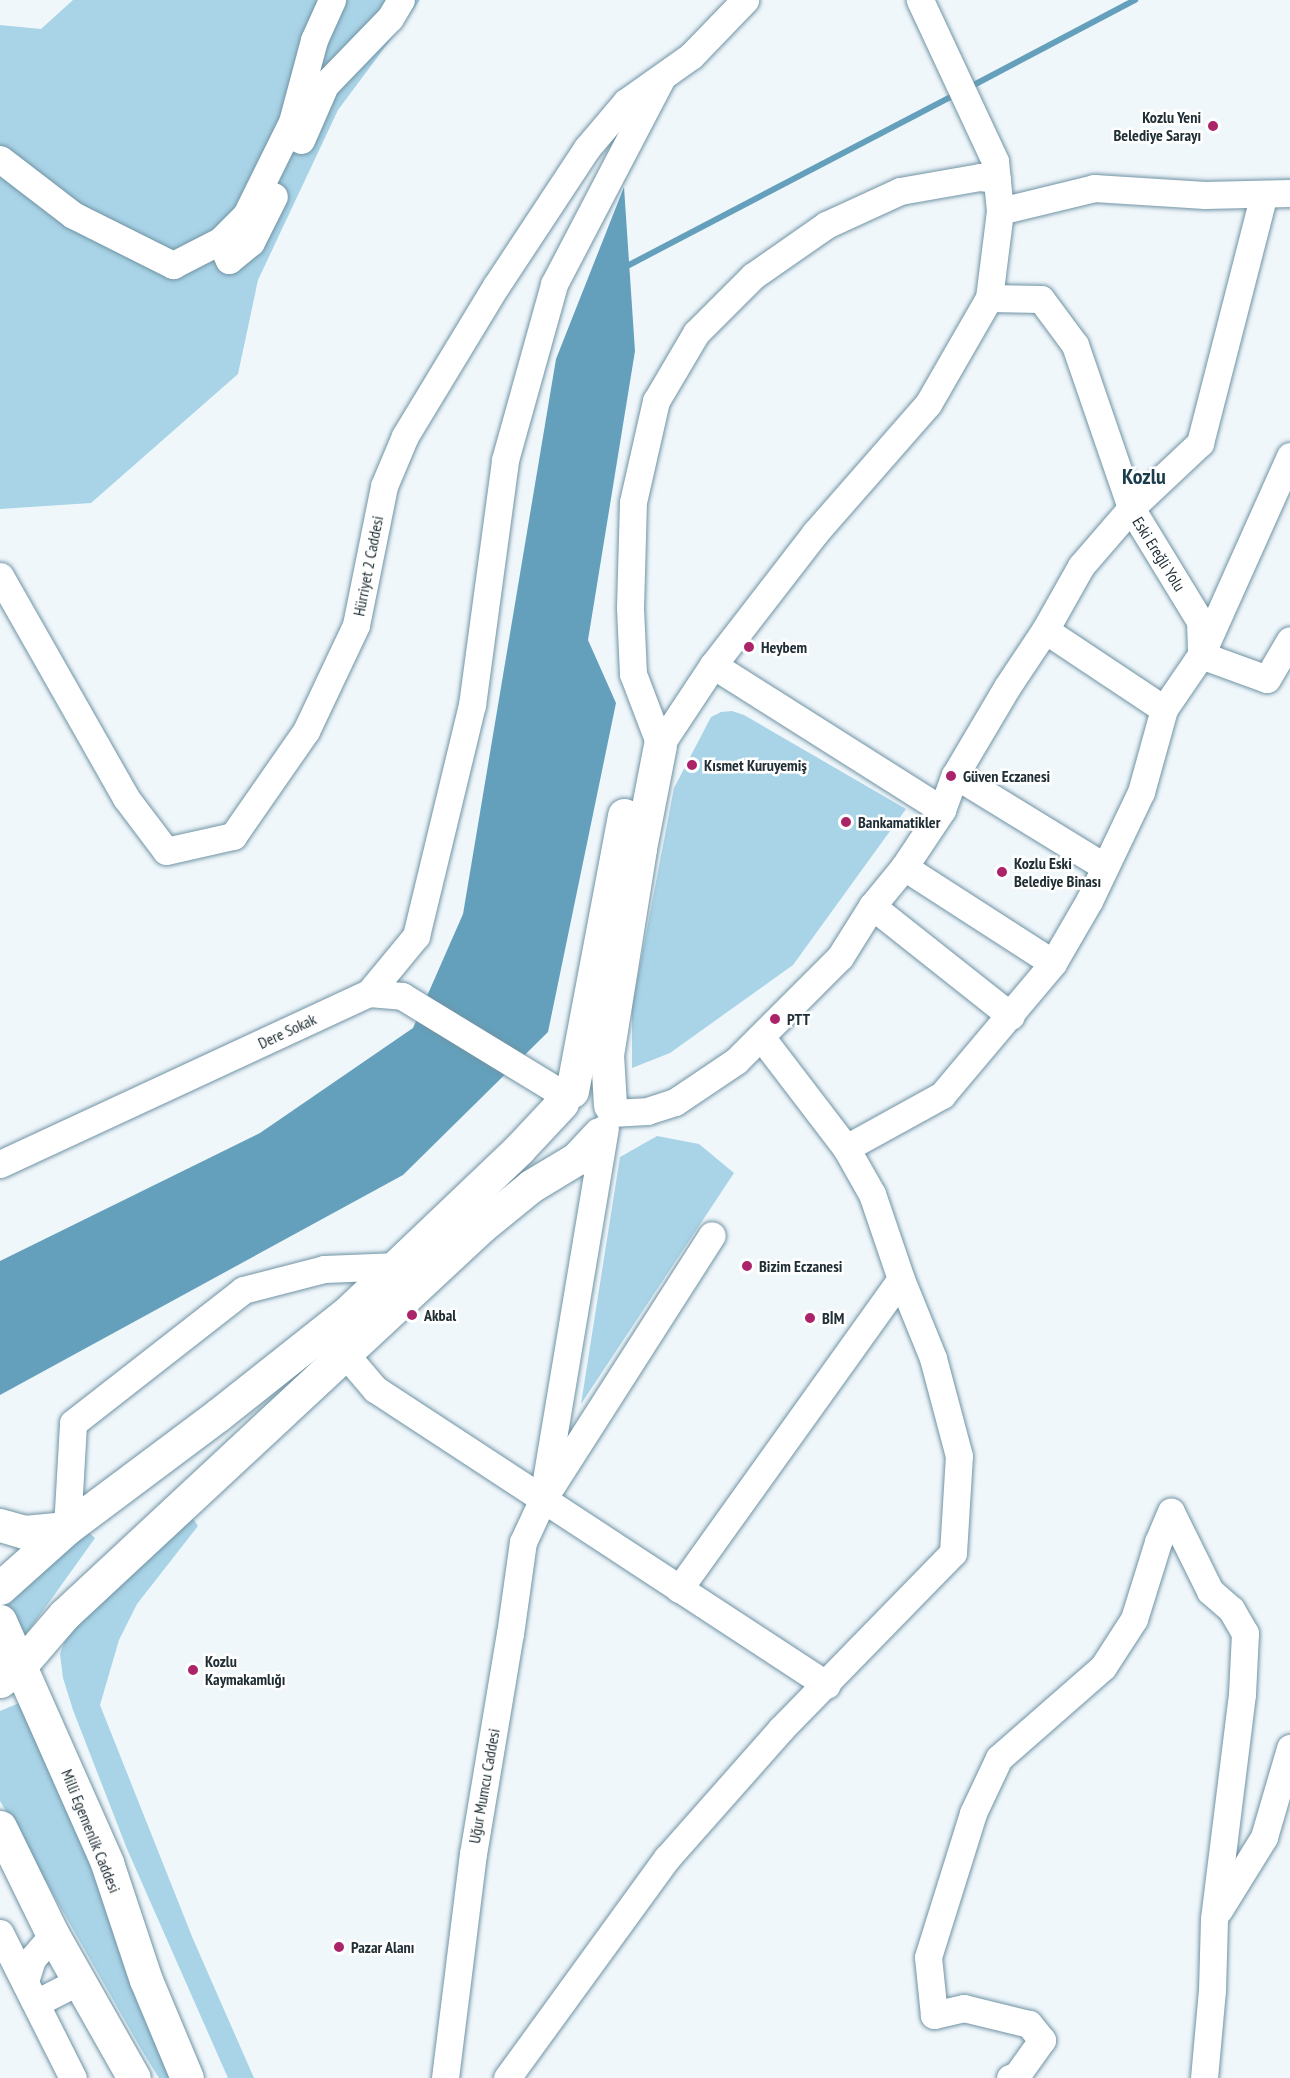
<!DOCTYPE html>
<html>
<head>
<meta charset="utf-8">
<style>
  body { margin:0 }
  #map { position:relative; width:1290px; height:2078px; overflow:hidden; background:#f0f7fb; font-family:"PT Sans Narrow",sans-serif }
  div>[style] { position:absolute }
  .green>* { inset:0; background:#a9d3e6 }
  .water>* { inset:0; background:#64a0bb }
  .stream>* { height:6px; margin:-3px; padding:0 3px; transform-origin:3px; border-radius:3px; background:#64a0bb }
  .roads { filter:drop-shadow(0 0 2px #7093a4) drop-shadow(0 0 2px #7093a4) }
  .minor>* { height:27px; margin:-13.5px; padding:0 13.5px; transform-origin:13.5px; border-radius:13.5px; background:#fff }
  .highway>* { height:33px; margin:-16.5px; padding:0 16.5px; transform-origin:16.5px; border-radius:16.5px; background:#fff }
  .dots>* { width:16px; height:16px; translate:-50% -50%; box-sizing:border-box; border:3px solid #fff; border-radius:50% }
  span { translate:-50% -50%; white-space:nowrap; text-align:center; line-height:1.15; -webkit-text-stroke:5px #fff; paint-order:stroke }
  .poi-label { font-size:16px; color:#202e35; font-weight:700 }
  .right { translate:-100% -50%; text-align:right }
  .left { translate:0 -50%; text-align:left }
  .street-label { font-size:16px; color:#202e35 }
  .district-label { font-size:22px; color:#1b3d4b; font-weight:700 }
</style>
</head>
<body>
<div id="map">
  <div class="green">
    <i style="clip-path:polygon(73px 0,420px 0,338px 110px,258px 280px,238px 374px,91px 503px,0 509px,0 25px,41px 29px)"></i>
    <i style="clip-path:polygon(732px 711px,744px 715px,906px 809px,793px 965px,670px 1053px,632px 1068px,632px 1007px,674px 788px,711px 717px,721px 712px)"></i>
    <i style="clip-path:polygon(657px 1136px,699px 1144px,734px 1173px,581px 1404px,620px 1157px)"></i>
    <i style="clip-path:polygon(190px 1514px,198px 1526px,137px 1604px,119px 1640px,100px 1705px,193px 1939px,254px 2078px,228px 2078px,127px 1849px,73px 1710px,63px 1678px,60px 1654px,68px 1632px)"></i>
    <i style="clip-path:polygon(87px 1531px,95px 1538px,25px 1636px,8px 1605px)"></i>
    <i style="clip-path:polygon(24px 1701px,67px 1804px,171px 2078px,159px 2078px,144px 2054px,0 1801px,0 1711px)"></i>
  </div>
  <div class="water">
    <i style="clip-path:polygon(624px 187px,635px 351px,588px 640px,616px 703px,548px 1032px,403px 1175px,0 1395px,0 1261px,260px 1133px,413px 1028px,463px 914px,556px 359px)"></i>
  </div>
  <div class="stream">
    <i style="left:968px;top:88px;width:189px;rotate:-27.8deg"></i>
    <i style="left:629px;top:265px;width:369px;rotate:-27.6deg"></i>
  </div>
  <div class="roads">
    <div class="minor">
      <i style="left:301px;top:140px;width:60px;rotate:-66.4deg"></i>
      <i style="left:325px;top:85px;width:93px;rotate:-45.9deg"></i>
      <i style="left:390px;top:18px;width:21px;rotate:-59deg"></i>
      <i style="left:0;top:159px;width:92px;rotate:37.5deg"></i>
      <i style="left:73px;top:215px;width:112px;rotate:26.6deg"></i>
      <i style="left:173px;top:265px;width:53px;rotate:-27.1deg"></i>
      <i style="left:220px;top:241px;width:37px;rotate:-45deg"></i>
      <i style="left:246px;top:215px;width:104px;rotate:-63.7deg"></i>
      <i style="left:292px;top:122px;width:85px;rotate:-75deg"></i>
      <i style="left:314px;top:40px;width:44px;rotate:-65.8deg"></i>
      <i style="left:1000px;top:211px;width:97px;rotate:-13.7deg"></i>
      <i style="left:1094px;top:188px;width:111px;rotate:3.6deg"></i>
      <i style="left:1205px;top:195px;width:85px;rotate:-1.3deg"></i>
      <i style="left:220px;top:241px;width:21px;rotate:65deg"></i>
      <i style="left:229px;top:260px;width:28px;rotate:-39deg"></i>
      <i style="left:251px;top:242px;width:51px;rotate:-63.4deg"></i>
      <i style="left:989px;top:298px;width:52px;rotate:1.1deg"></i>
      <i style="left:1041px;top:299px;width:57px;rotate:53.5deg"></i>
      <i style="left:1075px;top:345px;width:172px;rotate:71deg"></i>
      <i style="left:1131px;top:508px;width:132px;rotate:58.6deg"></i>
      <i style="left:1200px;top:621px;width:34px;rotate:88deg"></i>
      <i style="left:1201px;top:655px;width:70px;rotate:20deg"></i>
      <i style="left:1267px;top:679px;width:45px;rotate:-59.5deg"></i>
      <i style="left:0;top:576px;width:255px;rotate:60.4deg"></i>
      <i style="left:126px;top:798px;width:66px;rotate:53deg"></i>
      <i style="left:166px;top:851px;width:69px;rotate:-12.6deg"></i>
      <i style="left:233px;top:836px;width:128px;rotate:-55.2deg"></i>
      <i style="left:306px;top:731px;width:117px;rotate:-64.7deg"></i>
      <i style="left:356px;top:625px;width:142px;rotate:-78.6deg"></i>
      <i style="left:384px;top:486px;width:54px;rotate:-67.2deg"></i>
      <i style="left:405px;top:436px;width:175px;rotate:-58.8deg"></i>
      <i style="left:496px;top:286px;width:165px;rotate:-56.6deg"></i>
      <i style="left:587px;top:148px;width:60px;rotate:-49.7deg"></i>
      <i style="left:626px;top:102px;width:80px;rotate:-35.3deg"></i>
      <i style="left:691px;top:56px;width:78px;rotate:-46deg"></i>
      <i style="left:1045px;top:630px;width:143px;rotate:33.6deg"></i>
      <i style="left:713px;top:665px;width:271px;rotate:32.3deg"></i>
      <i style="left:660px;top:745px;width:96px;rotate:-56.5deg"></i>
      <i style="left:713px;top:665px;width:167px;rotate:-52.3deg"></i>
      <i style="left:815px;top:533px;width:171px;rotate:-48.8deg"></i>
      <i style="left:928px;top:404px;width:122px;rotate:-60.1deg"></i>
      <i style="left:989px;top:298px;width:88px;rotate:-82.8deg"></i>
      <i style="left:1000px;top:211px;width:50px;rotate:-95.7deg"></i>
      <i style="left:995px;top:161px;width:178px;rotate:-115deg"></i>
      <i style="left:660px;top:745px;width:76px;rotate:-110.8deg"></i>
      <i style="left:633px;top:674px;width:66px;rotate:-92.6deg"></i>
      <i style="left:630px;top:608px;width:106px;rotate:-88.4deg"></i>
      <i style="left:633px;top:502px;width:104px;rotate:-77.2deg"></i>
      <i style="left:656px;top:401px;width:79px;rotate:-59.5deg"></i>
      <i style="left:696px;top:333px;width:81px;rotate:-45deg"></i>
      <i style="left:753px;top:276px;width:89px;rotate:-34.9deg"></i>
      <i style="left:826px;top:225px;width:81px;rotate:-24.7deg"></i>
      <i style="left:900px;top:191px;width:81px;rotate:-9.9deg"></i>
      <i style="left:980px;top:177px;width:17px;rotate:7deg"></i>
      <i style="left:955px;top:775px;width:176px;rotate:31.5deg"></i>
      <i style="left:904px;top:867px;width:177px;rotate:32.8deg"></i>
      <i style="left:872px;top:906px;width:177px;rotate:38.4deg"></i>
      <i style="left:369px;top:993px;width:74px;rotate:-50.5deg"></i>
      <i style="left:416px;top:936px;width:238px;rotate:-76.4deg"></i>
      <i style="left:472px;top:705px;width:247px;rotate:-82.3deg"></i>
      <i style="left:505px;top:460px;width:183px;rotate:-74.4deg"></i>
      <i style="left:554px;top:284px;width:229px;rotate:-62.4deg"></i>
      <i style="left:611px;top:1113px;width:36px;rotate:-3deg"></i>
      <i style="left:647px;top:1111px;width:29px;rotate:-18deg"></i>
      <i style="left:675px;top:1102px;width:73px;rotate:-33.9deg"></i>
      <i style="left:736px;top:1061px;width:147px;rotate:-45deg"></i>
      <i style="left:840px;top:957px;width:60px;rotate:-57.9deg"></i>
      <i style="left:872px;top:906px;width:50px;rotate:-50.6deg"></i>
      <i style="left:904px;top:867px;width:69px;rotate:-56.3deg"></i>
      <i style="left:942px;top:810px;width:37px;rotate:-70deg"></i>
      <i style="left:955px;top:775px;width:102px;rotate:-59.4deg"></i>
      <i style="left:1007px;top:687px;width:69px;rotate:-56.3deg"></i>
      <i style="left:1045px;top:630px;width:73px;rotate:-60.6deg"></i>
      <i style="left:1081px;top:566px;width:77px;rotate:-49.2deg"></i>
      <i style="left:1131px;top:508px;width:95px;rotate:-43.3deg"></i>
      <i style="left:1200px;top:443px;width:257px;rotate:-75.6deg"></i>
      <i style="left:846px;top:1148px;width:110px;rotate:-28.9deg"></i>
      <i style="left:942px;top:1095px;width:172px;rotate:-49.9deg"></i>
      <i style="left:1053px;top:963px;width:72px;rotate:-59.9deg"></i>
      <i style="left:1089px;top:901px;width:121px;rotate:-64.5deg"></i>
      <i style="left:1141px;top:792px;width:86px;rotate:-74.5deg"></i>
      <i style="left:1164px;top:709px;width:65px;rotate:-55.6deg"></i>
      <i style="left:1201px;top:655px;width:218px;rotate:-65.9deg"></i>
      <i style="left:0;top:1164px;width:407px;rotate:-24.9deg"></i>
      <i style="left:369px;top:993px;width:33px;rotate:5deg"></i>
      <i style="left:402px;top:996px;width:192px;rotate:31.4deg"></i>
      <i style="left:346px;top:1355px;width:45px;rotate:49.5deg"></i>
      <i style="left:375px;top:1389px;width:540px;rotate:33.22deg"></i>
      <i style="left:545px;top:1486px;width:363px;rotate:-80.5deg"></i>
      <i style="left:1171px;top:1512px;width:88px;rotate:63.7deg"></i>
      <i style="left:1210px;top:1591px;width:28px;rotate:41deg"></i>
      <i style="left:1231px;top:1609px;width:28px;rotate:60deg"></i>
      <i style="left:1245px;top:1633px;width:61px;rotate:92.8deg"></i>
      <i style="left:1242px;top:1694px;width:227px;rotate:97.1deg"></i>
      <i style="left:1214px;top:1919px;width:71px;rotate:91.6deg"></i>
      <i style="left:1212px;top:1990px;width:88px;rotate:95.2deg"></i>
      <i style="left:67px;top:1528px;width:105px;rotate:-86.7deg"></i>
      <i style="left:73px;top:1423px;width:216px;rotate:-38deg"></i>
      <i style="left:243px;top:1290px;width:84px;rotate:-14.5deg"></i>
      <i style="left:324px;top:1269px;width:75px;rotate:-2.3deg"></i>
      <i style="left:679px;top:1589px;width:381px;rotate:-54.4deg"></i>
      <i style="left:1219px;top:1910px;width:86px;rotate:-58.3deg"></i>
      <i style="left:1264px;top:1837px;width:93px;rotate:-73.7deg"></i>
      <i style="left:0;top:1933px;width:162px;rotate:63.3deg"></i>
      <i style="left:25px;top:1981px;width:23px;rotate:-72deg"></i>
      <i style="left:32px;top:1959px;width:32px;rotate:-49deg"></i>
      <i style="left:36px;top:2003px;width:48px;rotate:-27.1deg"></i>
      <i style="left:445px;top:2078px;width:226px;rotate:-82.9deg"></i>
      <i style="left:473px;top:1854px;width:223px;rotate:-80.5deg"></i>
      <i style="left:510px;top:1634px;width:93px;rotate:-82deg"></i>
      <i style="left:523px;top:1542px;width:47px;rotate:-65.1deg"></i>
      <i style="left:543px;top:1499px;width:313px;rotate:-57.4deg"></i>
      <i style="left:507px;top:2078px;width:272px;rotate:-54deg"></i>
      <i style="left:667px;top:1858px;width:172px;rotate:-48.5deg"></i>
      <i style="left:781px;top:1729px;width:246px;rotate:-45.7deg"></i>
      <i style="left:953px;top:1553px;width:97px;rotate:-86.5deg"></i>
      <i style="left:959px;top:1456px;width:101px;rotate:-104.9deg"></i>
      <i style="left:933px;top:1358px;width:85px;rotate:-112.1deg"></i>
      <i style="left:901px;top:1279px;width:90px;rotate:-108.8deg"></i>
      <i style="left:872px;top:1194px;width:53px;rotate:-119.5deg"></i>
      <i style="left:846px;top:1148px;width:140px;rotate:-127.4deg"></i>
      <i style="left:1010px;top:2078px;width:8px;rotate:-23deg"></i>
      <i style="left:1017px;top:2075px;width:43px;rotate:-54.5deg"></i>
      <i style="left:1042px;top:2040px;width:21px;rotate:-129deg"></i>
      <i style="left:1029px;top:2024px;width:67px;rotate:-166.2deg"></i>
      <i style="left:964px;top:2008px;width:31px;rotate:167deg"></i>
      <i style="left:934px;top:2015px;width:58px;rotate:-95.9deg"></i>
      <i style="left:928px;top:1957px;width:151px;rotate:-72.6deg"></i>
      <i style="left:973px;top:1813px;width:61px;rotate:-64.7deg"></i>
      <i style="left:999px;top:1758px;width:138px;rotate:-41.2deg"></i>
      <i style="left:1103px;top:1667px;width:57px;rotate:-57.1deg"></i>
      <i style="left:1134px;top:1619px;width:81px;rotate:-72.7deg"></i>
      <i style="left:1158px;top:1542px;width:33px;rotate:-67deg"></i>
    </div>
    <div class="highway">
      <i style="left:572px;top:1091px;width:281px;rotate:-79.3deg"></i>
      <i style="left:610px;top:1105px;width:50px;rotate:-93.4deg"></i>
      <i style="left:607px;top:1055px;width:210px;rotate:-80.9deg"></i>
      <i style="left:640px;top:848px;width:105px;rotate:-79deg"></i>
      <i style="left:0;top:1525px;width:25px;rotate:16deg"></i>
      <i style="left:24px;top:1532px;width:43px;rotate:-5.3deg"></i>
      <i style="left:0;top:1588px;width:90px;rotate:-41.8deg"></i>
      <i style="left:67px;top:1528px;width:189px;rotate:-36.8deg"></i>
      <i style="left:218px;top:1415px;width:166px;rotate:-38.4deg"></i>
      <i style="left:348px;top:1312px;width:236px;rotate:-43.6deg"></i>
      <i style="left:519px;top:1149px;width:63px;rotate:-46.9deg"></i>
      <i style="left:0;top:1621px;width:265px;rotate:66.1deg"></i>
      <i style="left:107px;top:1863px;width:123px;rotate:71.6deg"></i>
      <i style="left:146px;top:1980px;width:106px;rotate:67.3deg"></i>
      <i style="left:0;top:1681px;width:25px;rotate:-37deg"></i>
      <i style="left:20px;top:1666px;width:67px;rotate:-49.2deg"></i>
      <i style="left:64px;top:1615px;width:571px;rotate:-42.94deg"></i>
      <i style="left:482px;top:1226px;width:63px;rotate:-39.2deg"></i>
      <i style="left:531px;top:1186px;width:52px;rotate:-31deg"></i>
      <i style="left:576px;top:1159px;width:34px;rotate:-47deg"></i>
      <i style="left:0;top:1827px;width:120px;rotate:63.9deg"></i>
      <i style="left:53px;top:1935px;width:164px;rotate:60.5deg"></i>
    </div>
  </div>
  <div class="dots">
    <i style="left:1213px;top:126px;background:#ab2369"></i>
    <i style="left:749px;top:647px;background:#ab2369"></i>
    <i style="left:692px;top:765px;background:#ab2369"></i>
    <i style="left:951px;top:776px;background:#ab2369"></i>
    <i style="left:846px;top:822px;background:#ab2369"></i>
    <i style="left:1002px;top:872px;background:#ab2369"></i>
    <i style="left:775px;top:1019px;background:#ab2369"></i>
    <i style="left:747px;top:1266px;background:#ab2369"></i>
    <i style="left:412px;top:1315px;background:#ab2369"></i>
    <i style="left:810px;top:1318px;background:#ab2369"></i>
    <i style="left:193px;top:1670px;background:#ab2369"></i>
    <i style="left:339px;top:1947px;background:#ab2369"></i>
  </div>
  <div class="poi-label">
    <span class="right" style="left:1201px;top:126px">Kozlu Yeni<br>Belediye Sarayı</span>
    <span class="left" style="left:761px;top:647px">Heybem</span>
    <span class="left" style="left:704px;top:765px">Kısmet Kuruyemiş</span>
    <span class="left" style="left:963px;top:776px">Güven Eczanesi</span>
    <span class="left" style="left:858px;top:822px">Bankamatikler</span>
    <span class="left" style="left:1014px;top:872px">Kozlu Eski<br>Belediye Binası</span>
    <span class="left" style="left:787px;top:1019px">PTT</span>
    <span class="left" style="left:759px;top:1266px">Bizim Eczanesi</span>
    <span class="left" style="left:424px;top:1315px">Akbal</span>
    <span class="left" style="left:822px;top:1318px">BİM</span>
    <span class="left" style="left:205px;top:1670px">Kozlu<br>Kaymakamlığı</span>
    <span class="left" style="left:351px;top:1947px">Pazar Alanı</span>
  </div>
  <div class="street-label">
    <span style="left:1159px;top:554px;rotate:58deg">Eski Ereğli Yolu</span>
    <span style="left:368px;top:566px;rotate:-79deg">Hürriyet 2 Caddesi</span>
    <span style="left:287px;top:1031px;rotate:-25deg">Dere Sokak</span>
    <span style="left:484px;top:1786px;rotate:-80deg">Uğur Mumcu Caddesi</span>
    <span style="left:91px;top:1831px;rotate:68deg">Milli Egemenlik Caddesi</span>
  </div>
  <div class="district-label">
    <span style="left:1144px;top:477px">Kozlu</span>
  </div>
</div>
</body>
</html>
